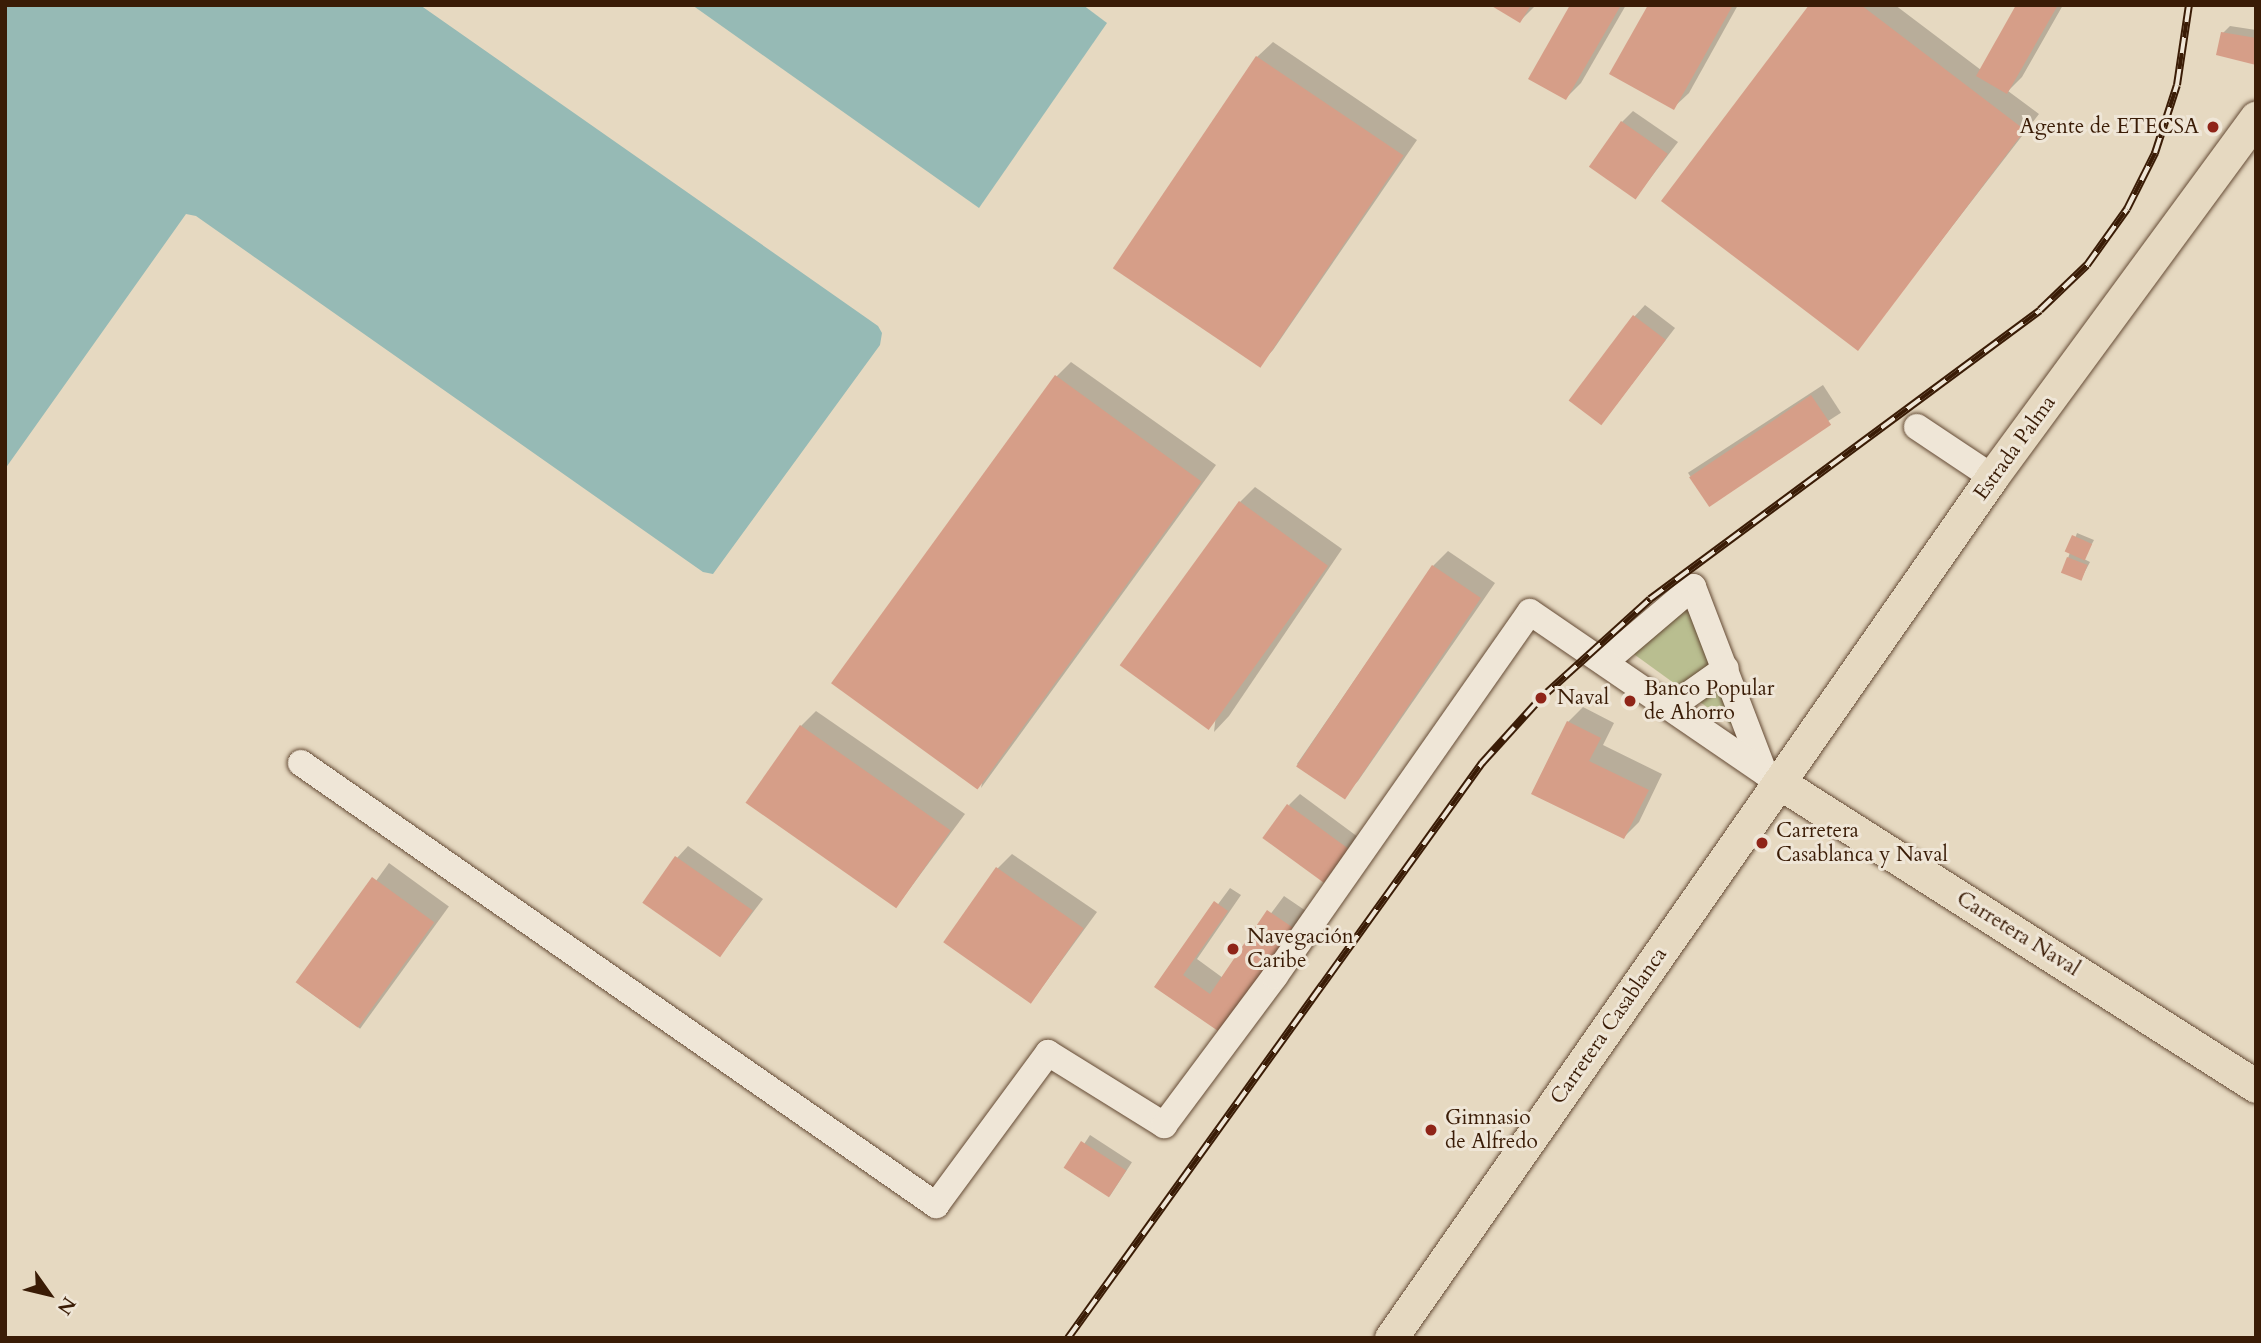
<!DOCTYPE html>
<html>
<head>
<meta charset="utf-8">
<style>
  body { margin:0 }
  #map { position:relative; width:2261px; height:1343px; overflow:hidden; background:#e6d9c1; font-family:Cardo,serif }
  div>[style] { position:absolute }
  .green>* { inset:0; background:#b9be90 }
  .water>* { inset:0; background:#96bab5 }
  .shadow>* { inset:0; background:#0003; transform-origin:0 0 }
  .building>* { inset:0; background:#d69e88; transform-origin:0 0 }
  .roads { filter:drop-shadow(0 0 2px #654b35) drop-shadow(0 0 2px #654b35) }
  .minor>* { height:26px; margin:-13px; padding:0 13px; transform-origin:13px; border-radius:13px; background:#efe6d7 }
  .major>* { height:33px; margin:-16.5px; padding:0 16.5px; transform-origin:16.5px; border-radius:16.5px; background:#e6d9c1 }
  .rail>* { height:8px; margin-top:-4px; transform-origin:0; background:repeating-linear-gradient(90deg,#efe6d7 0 16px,#3a1c06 0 32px); box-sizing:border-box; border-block:2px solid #3a1c06 }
  .dots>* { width:19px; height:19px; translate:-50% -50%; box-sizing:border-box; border:4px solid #efe6d7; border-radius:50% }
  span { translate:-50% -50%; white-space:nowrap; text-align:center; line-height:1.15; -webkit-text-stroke:6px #efe6d7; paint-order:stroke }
  .poi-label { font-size:21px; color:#3a1c06 }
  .right { translate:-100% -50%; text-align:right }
  .left { translate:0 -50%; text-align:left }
  .street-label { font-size:21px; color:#3a1c06 }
  .frame { position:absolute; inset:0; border:7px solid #3a1c06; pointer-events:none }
  .north { position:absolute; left:14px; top:1259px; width:70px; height:70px; -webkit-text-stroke:5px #efe6d7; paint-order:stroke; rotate:124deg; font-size:19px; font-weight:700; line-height:28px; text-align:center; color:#3a1c06 }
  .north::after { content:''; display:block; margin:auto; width:24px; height:32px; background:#3a1c06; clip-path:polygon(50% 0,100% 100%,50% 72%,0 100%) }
</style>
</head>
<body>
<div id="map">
  <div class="green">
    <i style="clip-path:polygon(1687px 606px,1740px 731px,1631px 652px)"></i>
  </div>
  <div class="water">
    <i style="clip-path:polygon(5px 5px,420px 5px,878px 326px,882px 333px,880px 345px,713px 574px,703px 572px,196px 216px,186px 214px,5px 469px)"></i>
    <i style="clip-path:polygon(692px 5px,1083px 5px,1107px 23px,979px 208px)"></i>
  </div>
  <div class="shadow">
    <i style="clip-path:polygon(1493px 5px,1536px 5px,1520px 21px)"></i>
    <i style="clip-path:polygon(1572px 5px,1626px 5px,1581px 83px,1566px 98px)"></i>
    <i style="clip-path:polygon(1650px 5px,1738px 5px,1689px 93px,1673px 108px)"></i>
    <i style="clip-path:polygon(1811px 5px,1895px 5px,1981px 70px,2018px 5px,2063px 5px,2022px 77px,2008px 91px,2039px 114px,1858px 348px)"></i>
    <i style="clip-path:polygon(2230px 26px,2256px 30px,2256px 63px,2223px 33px)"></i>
    <i style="clip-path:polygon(1273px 42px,1417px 140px,1273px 350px,1258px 366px,1257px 57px)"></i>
    <i style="clip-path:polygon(1633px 111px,1678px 142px,1636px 197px,1622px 122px)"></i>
    <i style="clip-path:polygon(1645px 305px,1675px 328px,1602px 423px,1634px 317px)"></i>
    <i style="clip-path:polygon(1071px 362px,1216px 465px,981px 788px,1056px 377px)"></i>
    <i style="left:1823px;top:385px;width:33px;height:161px;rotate:57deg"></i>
    <i style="clip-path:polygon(1255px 487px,1342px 549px,1229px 716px,1214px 732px,1240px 502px)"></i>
    <i style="clip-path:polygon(2077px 533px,2094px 540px,2084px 559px,2090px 562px,2081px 579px,2063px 572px)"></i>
    <i style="clip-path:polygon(1448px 551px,1495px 583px,1358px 781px,1343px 796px,1297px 764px,1433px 566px)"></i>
    <i style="clip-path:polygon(1583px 707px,1614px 723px,1603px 745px,1662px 774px,1639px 822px,1624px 837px,1568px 722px)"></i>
    <i style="clip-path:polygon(816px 711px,965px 814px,897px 906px,801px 726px)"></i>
    <i style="clip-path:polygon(1300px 794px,1358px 837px,1323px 881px,1289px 805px)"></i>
    <i style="clip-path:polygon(688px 846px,763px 899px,720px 956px,677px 858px)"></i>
    <i style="clip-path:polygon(1012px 854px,1097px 912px,1032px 1001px,997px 869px)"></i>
    <i style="left:389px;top:863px;width:74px;height:151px;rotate:36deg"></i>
    <i style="clip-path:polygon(1230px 888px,1241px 895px,1197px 959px,1223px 978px,1284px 896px,1309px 913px,1236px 1016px,1157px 987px)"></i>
    <i style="left:1090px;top:1135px;width:50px;height:41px;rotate:33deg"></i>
  </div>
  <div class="building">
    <i style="clip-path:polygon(1490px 5px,1531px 5px,1520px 23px)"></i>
    <i style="clip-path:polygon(1570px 5px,1621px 5px,1566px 100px,1528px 79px)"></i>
    <i style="clip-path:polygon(1648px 5px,1733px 5px,1674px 110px,1609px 74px)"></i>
    <i style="clip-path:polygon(1809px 5px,1861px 5px,2025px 130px,1858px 351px,1661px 201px)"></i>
    <i style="clip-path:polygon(2016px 5px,2058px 5px,2007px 94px,1976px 76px)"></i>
    <i style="clip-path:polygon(2221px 32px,2256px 38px,2256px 65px,2216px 55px)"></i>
    <i style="left:1256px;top:56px;width:178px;height:256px;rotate:34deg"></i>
    <i style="left:1621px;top:121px;width:57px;height:56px;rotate:35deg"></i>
    <i style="left:1633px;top:315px;width:41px;height:107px;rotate:37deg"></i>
    <i style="left:1055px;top:375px;width:181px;height:381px;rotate:36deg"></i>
    <i style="left:1811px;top:395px;width:36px;height:147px;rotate:56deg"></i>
    <i style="left:1239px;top:501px;width:110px;height:203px;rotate:36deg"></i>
    <i style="left:2072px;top:535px;width:22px;height:18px;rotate:24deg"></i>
    <i style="left:2067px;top:557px;width:22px;height:17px;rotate:21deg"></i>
    <i style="left:1432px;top:565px;width:59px;height:243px;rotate:34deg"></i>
    <i style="clip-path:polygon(1567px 721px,1601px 738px,1589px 761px,1649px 790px,1624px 839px,1531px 794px)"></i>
    <i style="left:800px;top:725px;width:184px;height:95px;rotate:35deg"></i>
    <i style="left:1287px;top:804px;width:76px;height:42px;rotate:36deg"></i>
    <i style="left:675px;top:856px;width:95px;height:57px;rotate:35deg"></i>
    <i style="left:996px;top:867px;width:107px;height:92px;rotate:35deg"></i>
    <i style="left:372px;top:877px;width:77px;height:130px;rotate:36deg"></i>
    <i style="clip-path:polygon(1214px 901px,1228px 911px,1183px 975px,1210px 994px,1267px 910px,1295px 929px,1221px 1033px,1154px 987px)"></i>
    <i style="left:1081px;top:1141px;width:54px;height:32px;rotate:33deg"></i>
  </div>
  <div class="roads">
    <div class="minor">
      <i style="left:1917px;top:427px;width:90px;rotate:33.7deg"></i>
      <i style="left:1607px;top:660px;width:113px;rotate:-40.3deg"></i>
      <i style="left:1693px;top:587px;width:198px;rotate:69deg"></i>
      <i style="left:1671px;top:707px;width:67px;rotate:-35.3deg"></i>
      <i style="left:301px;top:763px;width:774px;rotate:34.84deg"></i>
      <i style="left:936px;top:1205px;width:189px;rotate:-53.6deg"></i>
      <i style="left:1048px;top:1053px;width:137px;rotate:31.8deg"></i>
      <i style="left:1164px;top:1125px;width:186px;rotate:-53.3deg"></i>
      <i style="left:1275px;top:976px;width:444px;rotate:-55deg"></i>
      <i style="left:1530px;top:612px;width:303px;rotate:34.4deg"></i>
    </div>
    <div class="major">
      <i style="left:1780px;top:783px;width:564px;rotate:32.48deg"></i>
      <i style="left:1391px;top:1338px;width:1050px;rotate:-55.08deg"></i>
      <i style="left:1992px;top:477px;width:446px;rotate:-53.7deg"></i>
    </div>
  </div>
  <div class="rail">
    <i style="left:1068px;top:1338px;width:709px;rotate:-54.25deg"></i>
    <i style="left:1482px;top:763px;width:88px;rotate:-47.8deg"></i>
    <i style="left:1541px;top:698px;width:147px;rotate:-42.2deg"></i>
    <i style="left:1650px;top:599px;width:485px;rotate:-36.5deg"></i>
    <i style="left:2040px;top:310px;width:65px;rotate:-43.8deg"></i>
    <i style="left:2087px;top:265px;width:69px;rotate:-54.5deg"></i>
    <i style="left:2127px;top:209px;width:63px;rotate:-63.4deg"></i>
    <i style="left:2155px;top:153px;width:71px;rotate:-72.1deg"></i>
    <i style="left:2177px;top:85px;width:81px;rotate:-81.5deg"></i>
  </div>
  <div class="dots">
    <i style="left:2213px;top:127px;background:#8f2418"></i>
    <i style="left:1541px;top:698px;background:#8f2418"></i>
    <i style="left:1630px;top:701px;background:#8f2418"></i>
    <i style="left:1762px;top:843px;background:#8f2418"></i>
    <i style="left:1233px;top:949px;background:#8f2418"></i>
    <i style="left:1431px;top:1130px;background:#8f2418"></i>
  </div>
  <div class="poi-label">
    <span class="right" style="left:2199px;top:127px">Agente de ETECSA</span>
    <span class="left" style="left:1644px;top:701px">Banco Popular<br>de Ahorro</span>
    <span class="left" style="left:1557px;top:698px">Naval</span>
    <span class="left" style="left:1776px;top:843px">Carretera<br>Casablanca y Naval</span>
    <span class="left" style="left:1247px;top:949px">Navegación<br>Caribe</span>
    <span class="left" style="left:1445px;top:1130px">Gimnasio<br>de Alfredo</span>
  </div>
  <div class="street-label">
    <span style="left:2015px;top:448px;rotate:-54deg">Estrada Palma</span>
    <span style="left:2018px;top:934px;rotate:32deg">Carretera Naval</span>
    <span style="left:1609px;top:1026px;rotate:-55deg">Carretera Casablanca</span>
  </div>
  <div class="frame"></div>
  <div class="north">N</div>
</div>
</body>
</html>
